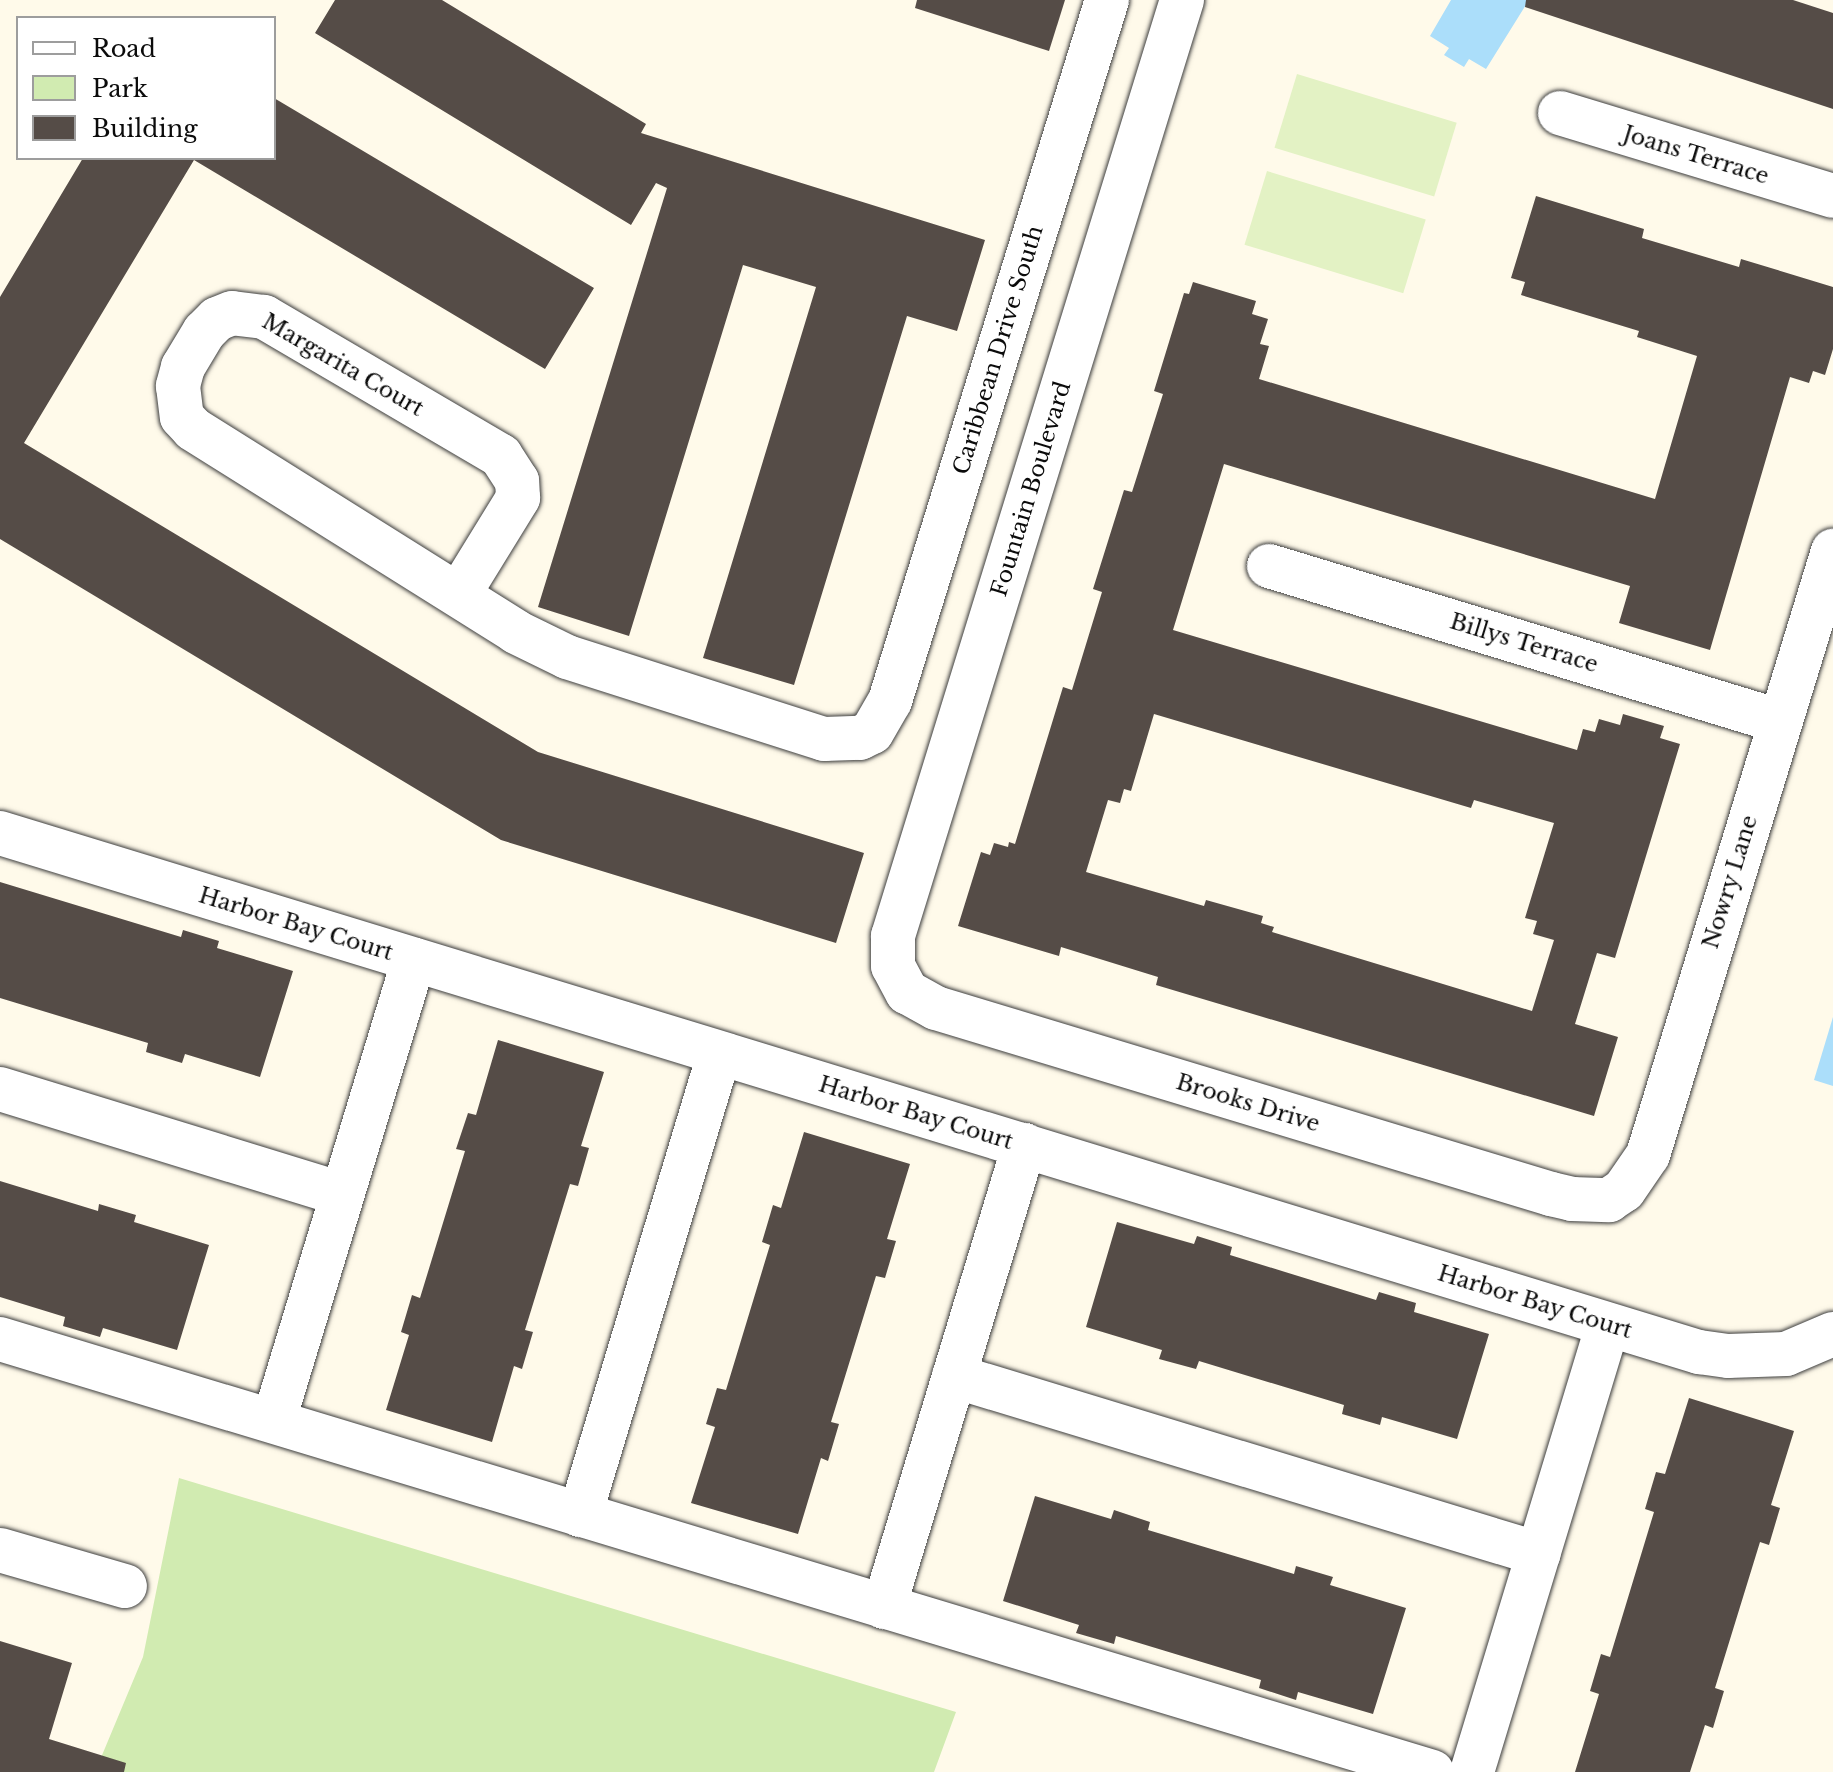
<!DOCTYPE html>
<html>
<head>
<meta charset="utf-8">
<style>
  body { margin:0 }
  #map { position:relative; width:1833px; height:1772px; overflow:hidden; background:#fffaea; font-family:"Libre Baskerville",serif }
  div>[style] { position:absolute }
  .green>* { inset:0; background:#d1ebb1 }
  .pitch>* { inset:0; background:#e3f2c4; transform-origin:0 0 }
  .water>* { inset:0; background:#abdefa }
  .building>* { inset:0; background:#554c47 }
  .roads { filter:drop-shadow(0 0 2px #3e3e3e) drop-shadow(0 0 2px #3e3e3e) }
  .minor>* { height:44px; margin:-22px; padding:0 22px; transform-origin:22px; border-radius:22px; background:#fff }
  span { translate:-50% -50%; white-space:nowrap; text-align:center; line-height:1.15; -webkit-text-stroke:8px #fff; paint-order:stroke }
  .street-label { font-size:22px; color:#0b0b0b }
  .legend { position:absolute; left:16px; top:16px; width:260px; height:144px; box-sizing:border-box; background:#fff; border:2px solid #9d9d9d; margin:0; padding:10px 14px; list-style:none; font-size:24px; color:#0b0b0b }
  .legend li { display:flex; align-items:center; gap:16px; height:40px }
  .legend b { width:40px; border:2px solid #9d9d9d }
</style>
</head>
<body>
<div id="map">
  <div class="green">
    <i style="clip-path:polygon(179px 1478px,956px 1712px,934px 1772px,100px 1772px,100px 1760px,143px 1657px)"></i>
  </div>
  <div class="pitch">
    <i style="left:1297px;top:74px;width:167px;height:77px;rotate:17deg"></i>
    <i style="left:1267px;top:171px;width:166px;height:77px;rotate:17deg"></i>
  </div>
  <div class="water">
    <i style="clip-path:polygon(1451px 0,1529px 0,1486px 69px,1469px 59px,1464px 67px,1444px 55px,1449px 48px,1430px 36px)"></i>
    <i style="clip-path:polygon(1833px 1017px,1833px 1086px,1814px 1080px)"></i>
  </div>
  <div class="building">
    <i style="clip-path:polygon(335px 0,442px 0,646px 124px,641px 133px,985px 240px,957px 331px,907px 316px,794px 685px,703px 658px,816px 287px,743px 265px,629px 636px,538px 607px,667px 188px,656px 183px,631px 225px,315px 33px)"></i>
    <i style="clip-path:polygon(917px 0,1065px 0,1049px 51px,915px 8px)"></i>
    <i style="clip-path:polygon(1526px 0,1793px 0,1833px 13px,1833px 109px,1525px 7px)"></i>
    <i style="clip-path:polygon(274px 98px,594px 288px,545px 369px,194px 160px,24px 443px,538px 752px,864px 853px,836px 943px,501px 840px,0 539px,0 297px,83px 158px,274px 158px)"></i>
    <i style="clip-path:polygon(evenodd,1536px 196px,1644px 229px,1642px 238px,1739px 267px,1741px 259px,1833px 287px,1833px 349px,1825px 375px,1813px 371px,1809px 383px,1790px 377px,1710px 650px,1619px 623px,1630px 586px,1224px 464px,1173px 630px,1577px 750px,1583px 729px,1595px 732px,1599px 719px,1620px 725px,1623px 714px,1664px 726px,1660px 738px,1680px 744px,1615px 958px,1597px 953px,1575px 1024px,1618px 1037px,1594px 1116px,1156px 985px,1158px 977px,1061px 947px,1059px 956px,958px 926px,981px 852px,990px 855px,994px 843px,1008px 847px,1009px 842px,1015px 844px,1063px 687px,1072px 690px,1102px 592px,1093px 589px,1124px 490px,1132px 492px,1163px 394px,1154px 391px,1184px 293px,1189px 294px,1193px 282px,1256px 301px,1252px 314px,1268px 319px,1260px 344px,1269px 346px,1259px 379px,1655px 499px,1697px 356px,1637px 337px,1639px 331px,1521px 295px,1525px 282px,1511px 278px,1536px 196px,1154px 714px,1471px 808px,1474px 800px,1554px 823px,1525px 918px,1537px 921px,1533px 934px,1554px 940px,1532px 1011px,1272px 932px,1274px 927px,1261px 923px,1263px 916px,1206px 900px,1204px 906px,1086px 872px,1108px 800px,1120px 803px,1124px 789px,1131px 791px,1154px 714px)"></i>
    <i style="clip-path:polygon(0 882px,181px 937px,183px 930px,219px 941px,217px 948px,293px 971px,260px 1077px,185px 1054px,182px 1063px,146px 1052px,148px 1043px,0 998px)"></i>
    <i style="clip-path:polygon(498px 1040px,604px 1072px,581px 1146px,589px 1148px,578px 1186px,570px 1184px,525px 1330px,533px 1332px,522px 1369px,514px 1366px,492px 1442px,386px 1410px,409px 1335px,401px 1332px,412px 1295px,420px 1298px,465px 1151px,456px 1149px,468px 1113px,476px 1115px)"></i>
    <i style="clip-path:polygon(804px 1132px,910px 1164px,887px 1239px,896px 1241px,885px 1278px,876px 1276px,831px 1422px,839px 1424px,828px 1461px,821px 1458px,798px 1534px,691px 1503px,715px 1427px,706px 1424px,717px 1388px,726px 1390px,770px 1245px,762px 1242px,773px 1205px,781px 1208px)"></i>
    <i style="clip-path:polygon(0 1181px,98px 1211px,99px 1204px,136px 1215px,134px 1222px,209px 1245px,177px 1350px,103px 1328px,100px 1337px,63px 1326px,65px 1317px,0 1297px)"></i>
    <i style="clip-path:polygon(1117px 1222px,1194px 1244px,1197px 1236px,1232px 1247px,1230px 1255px,1376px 1300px,1379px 1292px,1416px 1303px,1414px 1312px,1489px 1334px,1457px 1439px,1382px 1417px,1380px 1425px,1342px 1414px,1344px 1405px,1199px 1361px,1196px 1369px,1159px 1359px,1162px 1350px,1086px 1327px)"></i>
    <i style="clip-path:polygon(1689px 1398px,1794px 1431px,1771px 1505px,1780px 1508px,1769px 1545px,1760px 1542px,1715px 1688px,1724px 1691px,1713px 1728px,1705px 1725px,1690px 1772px,1575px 1772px,1599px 1694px,1590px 1691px,1601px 1654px,1610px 1657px,1654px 1512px,1645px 1509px,1656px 1472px,1665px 1474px)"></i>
    <i style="clip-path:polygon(1035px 1496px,1111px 1519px,1114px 1510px,1150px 1522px,1148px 1530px,1294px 1574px,1296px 1566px,1333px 1577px,1330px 1585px,1406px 1608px,1373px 1714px,1298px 1692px,1296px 1700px,1259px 1688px,1261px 1680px,1116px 1636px,1114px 1644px,1076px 1633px,1079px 1625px,1003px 1601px)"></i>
    <i style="clip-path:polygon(0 1641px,72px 1663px,49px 1739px,126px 1763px,124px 1772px,0 1772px)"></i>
  </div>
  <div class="roads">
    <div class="minor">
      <i style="left:1182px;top:0;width:980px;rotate:107.16deg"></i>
      <i style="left:893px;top:936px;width:30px;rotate:90deg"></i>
      <i style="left:893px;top:966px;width:30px;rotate:62deg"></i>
      <i style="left:907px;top:992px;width:33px;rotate:29deg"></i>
      <i style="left:936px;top:1008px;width:643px;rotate:16.83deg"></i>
      <i style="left:1551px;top:1194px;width:22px;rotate:13deg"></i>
      <i style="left:1572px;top:1199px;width:37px;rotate:2deg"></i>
      <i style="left:1609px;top:1200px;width:18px;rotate:-34deg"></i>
      <i style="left:1624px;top:1190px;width:42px;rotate:-55.6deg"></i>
      <i style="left:1648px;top:1155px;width:632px;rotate:-72.97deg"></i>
      <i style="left:1560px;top:113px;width:285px;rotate:16.9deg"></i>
      <i style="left:1269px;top:566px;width:533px;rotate:16.91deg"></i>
      <i style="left:459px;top:594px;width:113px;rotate:-58.4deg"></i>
      <i style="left:518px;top:498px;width:17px;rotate:-93deg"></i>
      <i style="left:517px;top:481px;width:30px;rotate:-123deg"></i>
      <i style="left:501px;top:456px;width:275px;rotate:-149.6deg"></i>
      <i style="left:264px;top:317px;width:32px;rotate:-173deg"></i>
      <i style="left:232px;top:313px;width:16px;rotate:158deg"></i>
      <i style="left:217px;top:319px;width:18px;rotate:135deg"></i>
      <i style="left:204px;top:332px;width:41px;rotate:121deg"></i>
      <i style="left:183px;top:367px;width:20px;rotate:105deg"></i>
      <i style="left:178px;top:386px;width:31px;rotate:83deg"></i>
      <i style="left:182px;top:417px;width:16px;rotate:47deg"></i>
      <i style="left:193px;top:429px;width:381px;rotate:32.1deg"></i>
      <i style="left:516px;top:632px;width:57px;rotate:26.1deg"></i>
      <i style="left:567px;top:657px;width:270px;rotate:17.7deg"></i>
      <i style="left:824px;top:739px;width:36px;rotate:-2deg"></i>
      <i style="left:860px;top:738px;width:13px;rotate:-27deg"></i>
      <i style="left:872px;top:732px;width:36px;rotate:-60deg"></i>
      <i style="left:890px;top:701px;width:734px;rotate:-72.8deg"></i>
      <i style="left:0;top:833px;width:1777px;rotate:16.99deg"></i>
      <i style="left:1699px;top:1352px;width:29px;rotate:8deg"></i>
      <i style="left:1728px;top:1356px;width:58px;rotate:-2deg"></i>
      <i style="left:1786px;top:1354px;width:51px;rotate:-23.1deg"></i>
      <i style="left:0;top:1089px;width:358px;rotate:17.1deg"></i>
      <i style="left:0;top:1339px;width:1496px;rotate:16.82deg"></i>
      <i style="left:954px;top:1376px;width:611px;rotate:16.92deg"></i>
      <i style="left:274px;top:1420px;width:481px;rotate:-73.1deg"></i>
      <i style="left:580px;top:1515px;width:481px;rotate:-73.2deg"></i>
      <i style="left:0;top:1550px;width:130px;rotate:16.1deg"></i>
      <i style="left:884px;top:1607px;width:483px;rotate:-73.1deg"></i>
      <i style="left:1472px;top:1772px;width:467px;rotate:-73.1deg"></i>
    </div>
  </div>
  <div class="street-label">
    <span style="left:1696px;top:155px;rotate:17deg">Joans Terrace</span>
    <span style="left:998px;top:350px;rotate:-73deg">Caribbean Drive South</span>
    <span style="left:343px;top:365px;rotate:30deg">Margarita Court</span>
    <span style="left:1031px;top:489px;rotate:-73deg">Fountain Boulevard</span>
    <span style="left:1524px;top:643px;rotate:17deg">Billys Terrace</span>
    <span style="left:1730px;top:882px;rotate:-73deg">Nowry Lane</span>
    <span style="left:296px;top:924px;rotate:17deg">Harbor Bay Court</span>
    <span style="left:1248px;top:1103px;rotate:17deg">Brooks Drive</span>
    <span style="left:916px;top:1113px;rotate:17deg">Harbor Bay Court</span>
    <span style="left:1535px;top:1302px;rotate:17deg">Harbor Bay Court</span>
  </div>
  <ul class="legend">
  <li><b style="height:10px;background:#fff"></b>Road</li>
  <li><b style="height:22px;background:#d1ebb1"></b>Park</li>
  <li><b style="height:22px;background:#554c47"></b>Building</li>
  </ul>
</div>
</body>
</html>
